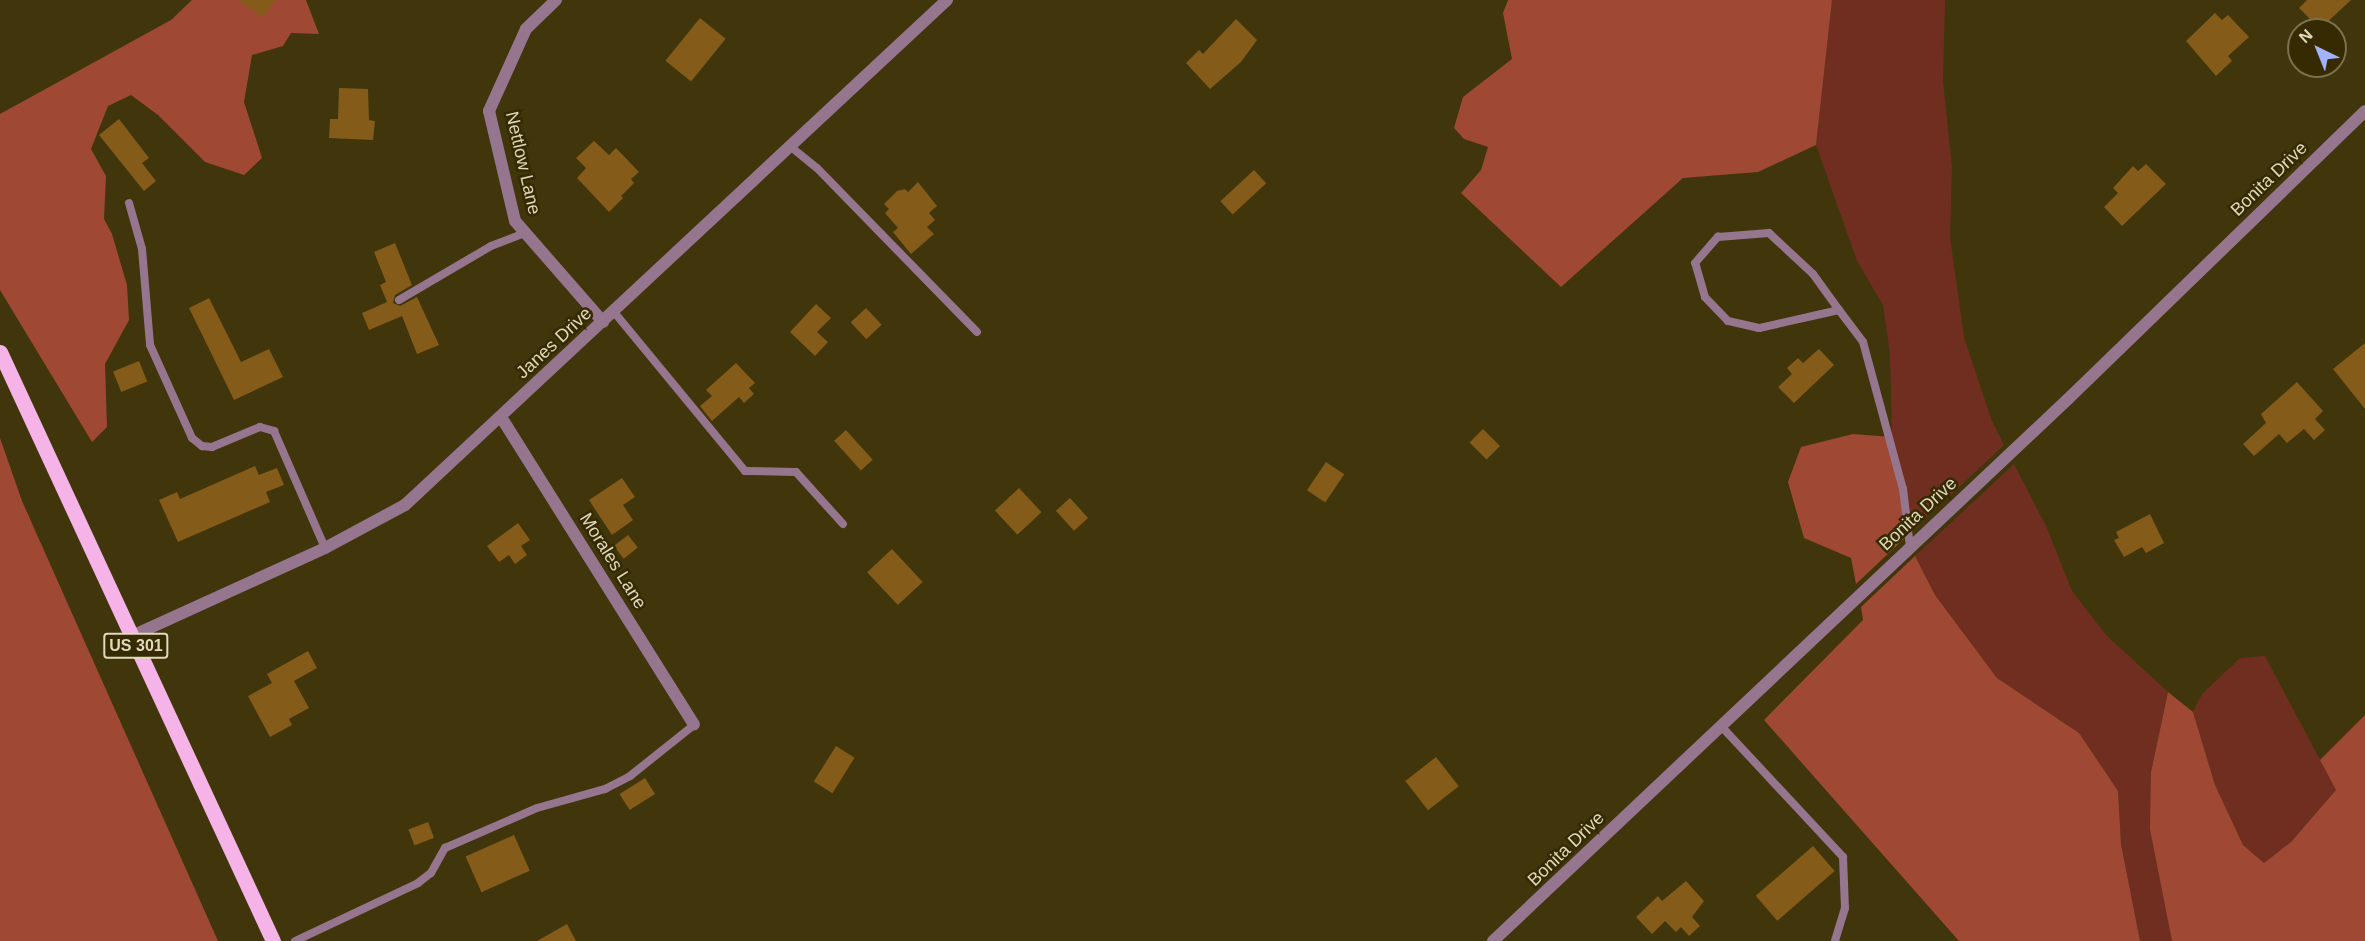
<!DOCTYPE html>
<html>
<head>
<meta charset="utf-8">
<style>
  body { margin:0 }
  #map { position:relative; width:2365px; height:941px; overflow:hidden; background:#40350b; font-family:Helvetica,sans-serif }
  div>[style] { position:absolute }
  .green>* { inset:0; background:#702e20 }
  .forest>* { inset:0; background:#9f4935 }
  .building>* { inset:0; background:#845b19; transform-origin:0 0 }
  .service>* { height:8px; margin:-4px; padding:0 4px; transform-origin:4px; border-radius:4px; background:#96758e }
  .minor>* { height:12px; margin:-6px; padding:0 6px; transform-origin:6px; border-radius:6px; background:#96758e }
  .tertiary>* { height:12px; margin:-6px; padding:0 6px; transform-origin:6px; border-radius:6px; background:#96758e }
  .primary>* { height:15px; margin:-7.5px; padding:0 7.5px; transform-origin:7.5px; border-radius:7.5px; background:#f5b3e7 }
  span { translate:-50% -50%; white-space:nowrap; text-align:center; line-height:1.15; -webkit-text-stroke:5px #362b00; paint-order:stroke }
  .shield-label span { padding:2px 4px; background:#362b00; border:2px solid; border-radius:4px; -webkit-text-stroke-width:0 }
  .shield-label { font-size:16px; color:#e0d9bd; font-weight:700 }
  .street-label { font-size:18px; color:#e0d9bd }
  .north { position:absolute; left:2287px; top:18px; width:60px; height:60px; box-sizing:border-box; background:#362b00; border:2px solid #7a714c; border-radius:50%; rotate:317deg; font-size:16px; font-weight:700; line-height:24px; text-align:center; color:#e0d9bd }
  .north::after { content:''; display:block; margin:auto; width:21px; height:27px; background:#a2b2fd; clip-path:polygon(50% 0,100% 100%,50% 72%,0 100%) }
</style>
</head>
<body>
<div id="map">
  <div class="green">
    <i style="clip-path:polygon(1832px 0,1945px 0,1943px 81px,1952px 167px,1950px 237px,1964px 337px,1992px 421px,2004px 445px,1910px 533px,1892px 437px,1890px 354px,1883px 305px,1857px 261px,1816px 145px)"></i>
    <i style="clip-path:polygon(2014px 464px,2047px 528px,2072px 591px,2106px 635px,2168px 692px,2151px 772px,2172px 941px,2140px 941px,2121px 844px,2118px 791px,2079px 733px,1997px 678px,1935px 595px,1915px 556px)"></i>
    <i style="clip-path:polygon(2265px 656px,2336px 790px,2291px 842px,2264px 863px,2243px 845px,2215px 785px,2193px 712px,2202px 694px,2240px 658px)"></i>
  </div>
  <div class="forest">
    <i style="clip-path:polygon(192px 0,306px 0,319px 34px,291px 33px,283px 46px,252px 55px,244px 102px,262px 158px,244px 175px,205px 162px,158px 115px,131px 95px,108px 106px,91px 149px,106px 176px,104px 219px,112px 234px,127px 285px,129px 320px,105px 364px,107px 427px,92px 442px,0 290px,0 114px,171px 20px)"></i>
    <i style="clip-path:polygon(1508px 0,1832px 0,1816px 145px,1758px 172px,1683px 178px,1561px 287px,1461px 193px,1481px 170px,1488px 147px,1464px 139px,1454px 128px,1463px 97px,1512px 59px,1503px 13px)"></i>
    <i style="clip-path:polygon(1853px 434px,1892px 437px,1910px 533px,1856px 584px,1851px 558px,1804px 538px,1788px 482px,1801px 447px)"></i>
    <i style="clip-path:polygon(0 438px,22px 501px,218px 941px,0 941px)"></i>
    <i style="clip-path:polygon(1915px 556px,1935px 595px,1997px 678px,2079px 733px,2118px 791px,2121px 844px,2140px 941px,1959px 941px,1764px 720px,1863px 620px,1861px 607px)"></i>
    <i style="clip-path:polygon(2168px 692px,2193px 712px,2215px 785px,2243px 845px,2264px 863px,2291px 842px,2336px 790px,2320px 760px,2365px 715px,2365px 941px,2172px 941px,2150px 829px,2151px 772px)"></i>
  </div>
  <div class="building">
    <i style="clip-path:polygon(238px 0,275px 0,263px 17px)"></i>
    <i style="clip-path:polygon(2307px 0,2351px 0,2320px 29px,2299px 8px)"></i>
    <i style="clip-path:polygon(2215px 13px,2222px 20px,2228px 15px,2249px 37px,2228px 56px,2232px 61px,2216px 76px,2186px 41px)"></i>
    <i style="left:700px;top:18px;width:33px;height:55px;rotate:39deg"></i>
    <i style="clip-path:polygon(1236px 19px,1257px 40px,1241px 62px,1210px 89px,1186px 63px,1199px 50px,1203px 54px)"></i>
    <i style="clip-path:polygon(339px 88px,368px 89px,369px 120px,375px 121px,373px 140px,329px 138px,330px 119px,338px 119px)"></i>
    <i style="clip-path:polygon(119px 119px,149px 158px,142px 163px,156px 181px,144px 191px,99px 135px)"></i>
    <i style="clip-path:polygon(594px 141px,609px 155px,616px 148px,639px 172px,631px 179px,634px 183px,621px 196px,623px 198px,609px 212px,577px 178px,586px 168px,576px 158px)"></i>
    <i style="clip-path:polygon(2146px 164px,2166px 184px,2122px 226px,2104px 207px,2118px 193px,2113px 188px,2133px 166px,2138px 171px)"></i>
    <i style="left:1254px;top:170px;width:18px;height:46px;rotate:47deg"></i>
    <i style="clip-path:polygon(918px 182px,937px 206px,929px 213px,935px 220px,927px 227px,934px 234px,911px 254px,893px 232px,898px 228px,885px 213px,889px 209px,884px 204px,897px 191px,905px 189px,908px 192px)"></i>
    <i style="clip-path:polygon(395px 243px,412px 285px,395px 295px,393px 303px,400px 306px,417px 297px,439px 345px,417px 354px,402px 316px,369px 330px,362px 313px,387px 302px,380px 285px,386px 282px,374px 252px)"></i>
    <i style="clip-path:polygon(209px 298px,241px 362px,269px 349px,283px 377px,234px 400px,189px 308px)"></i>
    <i style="clip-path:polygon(816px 304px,831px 318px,817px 332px,828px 342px,815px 356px,790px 332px)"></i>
    <i style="left:866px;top:308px;width:23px;height:21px;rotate:47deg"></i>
    <i style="clip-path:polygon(2365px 343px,2365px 409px,2333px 369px)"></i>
    <i style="clip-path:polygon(1819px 349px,1834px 365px,1794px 403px,1778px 387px,1792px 374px,1787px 368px,1798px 358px,1803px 363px)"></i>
    <i style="left:139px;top:361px;width:22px;height:28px;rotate:68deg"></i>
    <i style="clip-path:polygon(736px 363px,755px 383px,749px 388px,754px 394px,744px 403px,739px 397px,712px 421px,700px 406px,712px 396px,706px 390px)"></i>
    <i style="clip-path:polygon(2297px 382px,2323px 411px,2315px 419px,2325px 430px,2314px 440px,2304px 429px,2287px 443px,2279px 434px,2254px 456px,2243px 444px,2266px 423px,2261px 414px)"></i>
    <i style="left:1483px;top:429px;width:24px;height:19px;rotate:45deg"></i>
    <i style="left:846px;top:430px;width:40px;height:16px;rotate:48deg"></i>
    <i style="left:1326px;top:462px;width:22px;height:34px;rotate:34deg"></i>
    <i style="clip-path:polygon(255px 466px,259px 475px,277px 468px,284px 485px,266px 492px,270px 502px,178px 542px,159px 500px,177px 492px,180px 499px)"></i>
    <i style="clip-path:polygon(622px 478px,635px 497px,623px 505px,633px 520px,612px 535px,589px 500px)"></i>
    <i style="left:1019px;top:488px;width:33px;height:33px;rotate:47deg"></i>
    <i style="left:1070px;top:498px;width:27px;height:19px;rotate:48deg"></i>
    <i style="clip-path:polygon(2150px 514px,2164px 543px,2146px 553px,2142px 547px,2124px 557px,2114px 540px,2119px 538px,2116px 532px)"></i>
    <i style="clip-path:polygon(518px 523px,530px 540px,521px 546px,527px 555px,515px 564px,509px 555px,499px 562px,487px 546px)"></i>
    <i style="left:628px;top:535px;width:16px;height:18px;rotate:52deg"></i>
    <i style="left:892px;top:549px;width:45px;height:34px;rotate:47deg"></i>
    <i style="clip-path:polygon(308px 651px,317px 668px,294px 681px,309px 708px,289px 719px,292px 725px,270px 737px,248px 696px,272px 683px,267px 674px)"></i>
    <i style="left:836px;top:746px;width:22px;height:42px;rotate:32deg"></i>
    <i style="left:1436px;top:757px;width:37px;height:39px;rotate:52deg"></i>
    <i style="left:645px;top:778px;width:19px;height:30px;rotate:58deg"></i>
    <i style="left:428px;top:822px;width:17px;height:21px;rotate:69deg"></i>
    <i style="left:514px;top:835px;width:39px;height:53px;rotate:66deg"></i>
    <i style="left:1813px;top:846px;width:33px;height:76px;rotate:49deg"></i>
    <i style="clip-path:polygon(1686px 881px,1704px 901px,1692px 917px,1700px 926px,1689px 936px,1681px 927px,1676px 932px,1665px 921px,1652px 934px,1636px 917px,1658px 896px,1662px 901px)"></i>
    <i style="clip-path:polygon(567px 924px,576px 941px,537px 941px)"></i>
  </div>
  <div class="service">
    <i style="left:791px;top:147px;width:33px;rotate:39deg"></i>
    <i style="left:817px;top:168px;width:229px;rotate:45.7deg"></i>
    <i style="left:129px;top:203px;width:48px;rotate:74.2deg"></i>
    <i style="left:142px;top:249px;width:96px;rotate:85.2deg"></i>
    <i style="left:150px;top:345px;width:102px;rotate:65.7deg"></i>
    <i style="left:192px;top:438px;width:13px;rotate:39deg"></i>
    <i style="left:202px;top:446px;width:10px;rotate:6deg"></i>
    <i style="left:212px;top:447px;width:52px;rotate:-22.6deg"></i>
    <i style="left:260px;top:427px;width:15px;rotate:16deg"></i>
    <i style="left:274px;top:431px;width:128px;rotate:66.4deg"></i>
    <i style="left:399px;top:300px;width:107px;rotate:-30.4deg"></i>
    <i style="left:491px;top:246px;width:36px;rotate:-21deg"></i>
    <i style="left:1839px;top:310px;width:82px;rotate:167.3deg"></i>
    <i style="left:1759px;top:328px;width:32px;rotate:-167deg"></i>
    <i style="left:1728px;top:321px;width:33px;rotate:-134deg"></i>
    <i style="left:1705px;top:297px;width:35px;rotate:-106deg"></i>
    <i style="left:1695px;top:263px;width:35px;rotate:-49deg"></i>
    <i style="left:1718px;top:237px;width:51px;rotate:-4.5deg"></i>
    <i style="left:1769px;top:233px;width:60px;rotate:43deg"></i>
    <i style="left:1813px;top:274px;width:44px;rotate:54.2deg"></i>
    <i style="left:1839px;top:310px;width:40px;rotate:53deg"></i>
    <i style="left:1863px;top:342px;width:152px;rotate:74.8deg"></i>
    <i style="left:1903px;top:489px;width:58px;rotate:83.1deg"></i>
    <i style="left:614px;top:312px;width:206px;rotate:50.5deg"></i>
    <i style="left:745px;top:471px;width:51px;rotate:1.1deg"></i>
    <i style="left:796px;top:472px;width:70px;rotate:47.9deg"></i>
    <i style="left:1721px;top:726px;width:179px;rotate:47deg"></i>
    <i style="left:1843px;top:857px;width:51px;rotate:87.8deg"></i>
    <i style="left:1845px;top:908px;width:34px;rotate:107deg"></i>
    <i style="left:295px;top:941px;width:136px;rotate:-25.2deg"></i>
    <i style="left:418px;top:883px;width:16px;rotate:-38deg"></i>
    <i style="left:431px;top:873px;width:29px;rotate:-61deg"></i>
    <i style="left:445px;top:848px;width:100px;rotate:-23.5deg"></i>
    <i style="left:537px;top:808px;width:71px;rotate:-15.6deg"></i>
    <i style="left:605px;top:789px;width:28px;rotate:-27deg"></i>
    <i style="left:630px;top:776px;width:82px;rotate:-38.6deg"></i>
  </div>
  <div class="minor">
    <i style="left:556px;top:0;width:42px;rotate:136deg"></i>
    <i style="left:526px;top:29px;width:90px;rotate:114.3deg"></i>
    <i style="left:489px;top:111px;width:113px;rotate:76.7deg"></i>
    <i style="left:515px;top:221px;width:134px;rotate:48.9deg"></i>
    <i style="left:501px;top:417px;width:363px;rotate:57.9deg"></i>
    <i style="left:132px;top:636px;width:212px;rotate:-24.5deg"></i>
    <i style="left:325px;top:548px;width:91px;rotate:-28.3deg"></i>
    <i style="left:405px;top:505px;width:741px;rotate:-42.98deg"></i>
  </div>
  <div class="tertiary">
    <i style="left:1493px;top:941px;width:790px;rotate:-43.31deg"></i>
    <i style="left:2068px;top:399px;width:414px;rotate:-44.1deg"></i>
  </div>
  <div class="primary">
    <i style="left:0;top:352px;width:649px;rotate:65.13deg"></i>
  </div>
  <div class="shield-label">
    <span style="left:136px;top:646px">US 301</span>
  </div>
  <div class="street-label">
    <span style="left:523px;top:163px;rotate:77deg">Nettlow Lane</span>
    <span style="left:2269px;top:179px;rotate:-44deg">Bonita Drive</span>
    <span style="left:554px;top:343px;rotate:-43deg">Janes Drive</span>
    <span style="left:1918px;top:514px;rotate:-43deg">Bonita Drive</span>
    <span style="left:613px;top:561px;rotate:58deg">Morales Lane</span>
    <span style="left:1566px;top:849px;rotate:-44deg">Bonita Drive</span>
  </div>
  <div class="north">N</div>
</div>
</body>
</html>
